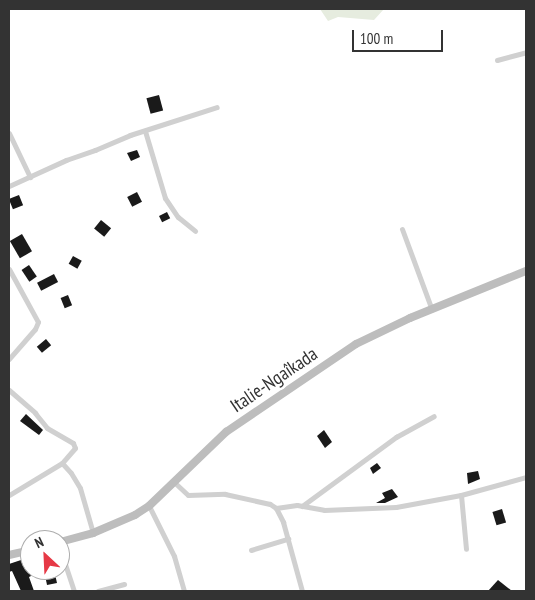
<!DOCTYPE html>
<html>
<head>
<meta charset="utf-8">
<style>
  body { margin:0 }
  #map { position:relative; width:535px; height:600px; overflow:hidden; background:#fff; font-family:"PT Sans Narrow",sans-serif }
  div>[style] { position:absolute }
  .green>* { inset:0; background:#e6ecdf }
  .building>* { inset:0; background:#1a1a1a; transform-origin:0 0 }
  .street>* { height:5px; margin:-2.5px; padding:0 2.5px; transform-origin:2.5px; border-radius:2.5px; background:#d0d0d0 }
  .secondary>* { height:8px; margin:-4px; padding:0 4px; transform-origin:4px; border-radius:4px; background:#bdbdbd }
  span { translate:-50% -50%; white-space:nowrap; text-align:center; line-height:1.15; -webkit-text-stroke:5px #fff; paint-order:stroke }
  .street-label { font-size:19px; color:#333 }
  .frame { position:absolute; inset:0; border:10px solid #333; pointer-events:none }
  .north { position:absolute; left:20px; top:530px; width:50px; height:50px; box-sizing:border-box; background:#fff; border:1px solid #adadad; border-radius:50%; rotate:335deg; font-size:14px; font-weight:700; line-height:20px; text-align:center; color:#333 }
  .north::after { content:''; display:block; margin:auto; width:18px; height:22px; background:#e63946; clip-path:polygon(50% 0,100% 100%,50% 72%,0 100%) }
  .scale { position:absolute; left:352px; top:30px; width:91px; height:22px; box-sizing:border-box; border:2px solid #333; border-top:0; padding-left:6px; font-size:15px; line-height:18px; white-space:nowrap; color:#333; -webkit-text-stroke:4px #fff; paint-order:stroke }
</style>
</head>
<body>
<div id="map">
  <div class="green">
    <i style="clip-path:polygon(320px 9px,384px 9px,374px 20px,338px 17px,328px 21px)"></i>
  </div>
  <div class="building">
    <i style="left:159px;top:95px;width:16px;height:13px;rotate:75deg"></i>
    <i style="clip-path:polygon(137px 150px,140px 157px,131px 161px,127px 153px)"></i>
    <i style="left:137px;top:192px;width:11px;height:11px;rotate:63deg"></i>
    <i style="left:19px;top:195px;width:11px;height:11px;rotate:68deg"></i>
    <i style="left:167px;top:212px;width:7px;height:9px;rotate:63deg"></i>
    <i style="left:101px;top:220px;width:13px;height:11px;rotate:39deg"></i>
    <i style="left:22px;top:234px;width:20px;height:14px;rotate:60deg"></i>
    <i style="left:73px;top:256px;width:10px;height:9px;rotate:29deg"></i>
    <i style="left:29px;top:265px;width:14px;height:9px;rotate:56deg"></i>
    <i style="left:54px;top:274px;width:9px;height:19px;rotate:63deg"></i>
    <i style="left:68px;top:295px;width:11px;height:8px;rotate:68deg"></i>
    <i style="left:46px;top:339px;width:8px;height:12px;rotate:50deg"></i>
    <i style="clip-path:polygon(26px 414px,43px 430px,39px 435px,20px 421px)"></i>
    <i style="clip-path:polygon(324px 430px,332px 442px,325px 448px,317px 436px)"></i>
    <i style="clip-path:polygon(377px 463px,381px 468px,373px 474px,370px 468px)"></i>
    <i style="clip-path:polygon(478px 471px,480px 479px,468px 484px,467px 473px)"></i>
    <i style="clip-path:polygon(392px 489px,398px 497px,385px 503px,376px 503px,385px 498px,382px 493px)"></i>
    <i style="left:502px;top:509px;width:14px;height:10px;rotate:73deg"></i>
    <i style="clip-path:polygon(27px 558px,32px 571px,29px 572px,31px 576px,29px 577px,34px 591px,21px 591px,12px 571px,9px 572px,9px 564px)"></i>
    <i style="clip-path:polygon(44px 570px,54px 570px,57px 583px,47px 585px)"></i>
    <i style="clip-path:polygon(498px 580px,512px 591px,488px 591px)"></i>
  </div>
  <div class="street">
    <i style="left:497px;top:60px;width:30px;rotate:-15deg"></i>
    <i style="left:145px;top:131px;width:70px;rotate:73.4deg"></i>
    <i style="left:165px;top:198px;width:23px;rotate:56deg"></i>
    <i style="left:178px;top:217px;width:22px;rotate:39deg"></i>
    <i style="left:9px;top:133px;width:49px;rotate:64.5deg"></i>
    <i style="left:9px;top:186px;width:63px;rotate:-24.5deg"></i>
    <i style="left:66px;top:160px;width:31px;rotate:-19deg"></i>
    <i style="left:95px;top:150px;width:38px;rotate:-23deg"></i>
    <i style="left:130px;top:135px;width:91px;rotate:-17.8deg"></i>
    <i style="left:402px;top:229px;width:86px;rotate:69.7deg"></i>
    <i style="left:9px;top:269px;width:60px;rotate:61.3deg"></i>
    <i style="left:38px;top:322px;width:8px;rotate:113deg"></i>
    <i style="left:35px;top:329px;width:40px;rotate:131deg"></i>
    <i style="left:9px;top:390px;width:35px;rotate:41deg"></i>
    <i style="left:35px;top:413px;width:19px;rotate:51deg"></i>
    <i style="left:47px;top:428px;width:30px;rotate:30deg"></i>
    <i style="left:73px;top:443px;width:5px;rotate:68deg"></i>
    <i style="left:75px;top:448px;width:20px;rotate:131deg"></i>
    <i style="left:62px;top:463px;width:62px;rotate:148.9deg"></i>
    <i style="left:62px;top:463px;width:13px;rotate:48deg"></i>
    <i style="left:71px;top:473px;width:17px;rotate:59deg"></i>
    <i style="left:80px;top:488px;width:47px;rotate:73.9deg"></i>
    <i style="left:174px;top:482px;width:19px;rotate:43deg"></i>
    <i style="left:188px;top:495px;width:37px;rotate:-2deg"></i>
    <i style="left:225px;top:494px;width:46px;rotate:12.5deg"></i>
    <i style="left:270px;top:504px;width:7px;rotate:34deg"></i>
    <i style="left:276px;top:508px;width:16px;rotate:63deg"></i>
    <i style="left:283px;top:522px;width:72px;rotate:74.6deg"></i>
    <i style="left:461px;top:495px;width:54px;rotate:84.7deg"></i>
    <i style="left:149px;top:506px;width:56px;rotate:63.4deg"></i>
    <i style="left:174px;top:556px;width:36px;rotate:74deg"></i>
    <i style="left:302px;top:506px;width:117px;rotate:-36.3deg"></i>
    <i style="left:396px;top:437px;width:43px;rotate:-28.9deg"></i>
    <i style="left:276px;top:508px;width:21px;rotate:-8deg"></i>
    <i style="left:297px;top:505px;width:27px;rotate:10deg"></i>
    <i style="left:324px;top:510px;width:72px;rotate:-2.4deg"></i>
    <i style="left:396px;top:507px;width:66px;rotate:-10.5deg"></i>
    <i style="left:461px;top:495px;width:67px;rotate:-15.5deg"></i>
    <i style="left:60px;top:549px;width:44px;rotate:71.6deg"></i>
    <i style="left:251px;top:550px;width:39px;rotate:-17deg"></i>
    <i style="left:98px;top:591px;width:27px;rotate:-15deg"></i>
  </div>
  <div class="secondary">
    <i style="left:60px;top:542px;width:34px;rotate:-15deg"></i>
    <i style="left:93px;top:533px;width:46px;rotate:-23.2deg"></i>
    <i style="left:135px;top:515px;width:17px;rotate:-33deg"></i>
    <i style="left:149px;top:506px;width:107px;rotate:-43.9deg"></i>
    <i style="left:226px;top:432px;width:157px;rotate:-34.1deg"></i>
    <i style="left:356px;top:344px;width:60px;rotate:-25.7deg"></i>
    <i style="left:410px;top:318px;width:125px;rotate:-22.1deg"></i>
    <i style="left:9px;top:555px;width:22px;rotate:-13deg"></i>
  </div>
  <div class="street-label">
    <span style="left:274px;top:380px;rotate:-34deg">Italie-Ngaîkada</span>
  </div>
  <div class="frame"></div>
  <div class="north">N</div>
  <div class="scale">100 m</div>
</div>
</body>
</html>
